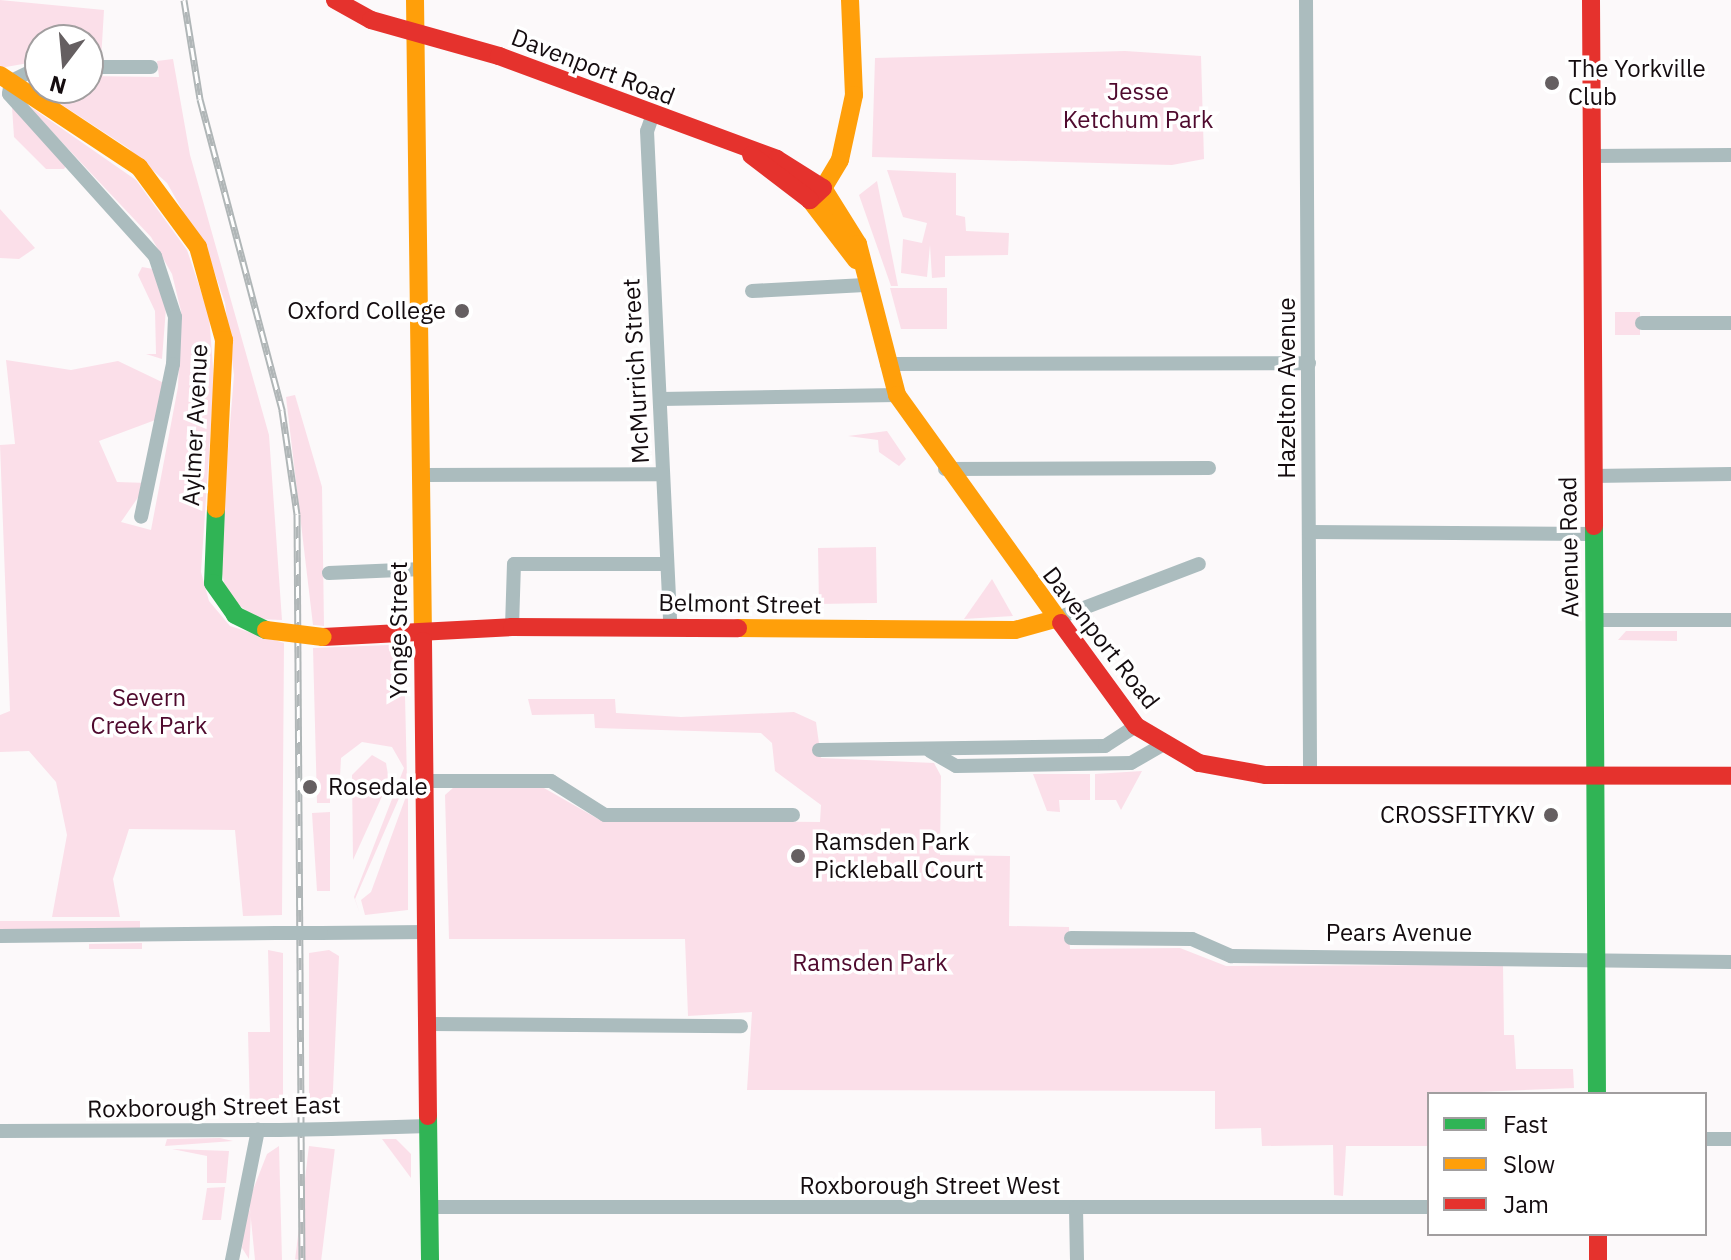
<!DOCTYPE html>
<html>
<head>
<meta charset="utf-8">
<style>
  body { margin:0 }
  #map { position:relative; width:1731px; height:1260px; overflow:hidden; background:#fcf9fa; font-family:"IBM Plex Sans",sans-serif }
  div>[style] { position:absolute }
  .green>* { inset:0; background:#fbdfe9; transform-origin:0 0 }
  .street>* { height:14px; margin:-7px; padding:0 7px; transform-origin:7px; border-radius:7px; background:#abbcbe }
  .fast>* { height:18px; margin:-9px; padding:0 9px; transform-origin:9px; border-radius:9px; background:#30b455 }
  .slow>* { height:18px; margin:-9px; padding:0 9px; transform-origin:9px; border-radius:9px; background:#ff9f0a }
  .jam>* { height:18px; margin:-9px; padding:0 9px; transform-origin:9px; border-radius:9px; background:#e5322d }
  .rail>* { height:7px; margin-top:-3.5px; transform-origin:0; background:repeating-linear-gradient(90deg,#fff 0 12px,#b0b6b7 0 24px); box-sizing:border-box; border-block:2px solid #b0b6b7 }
  .street-bridge>* { height:14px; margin:-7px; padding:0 7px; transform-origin:7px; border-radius:7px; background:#abbcbe }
  .slow-bridge>* { height:18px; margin:-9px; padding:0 9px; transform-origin:9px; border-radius:9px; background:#ff9f0a }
  .dots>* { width:22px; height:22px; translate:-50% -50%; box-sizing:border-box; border:4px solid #fff; border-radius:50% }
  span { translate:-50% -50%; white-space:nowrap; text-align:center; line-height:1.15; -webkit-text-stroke:7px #fff; paint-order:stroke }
  .street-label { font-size:24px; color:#140c0f }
  .poi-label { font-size:24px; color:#140c0f }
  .left { translate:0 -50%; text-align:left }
  .right { translate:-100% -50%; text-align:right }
  .park-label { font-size:24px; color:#4f0a2e }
  .legend { position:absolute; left:1427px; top:1092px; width:280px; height:144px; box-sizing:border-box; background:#fff; border:2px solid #a19e9f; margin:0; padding:10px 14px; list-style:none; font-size:24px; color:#140c0f }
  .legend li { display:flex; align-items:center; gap:16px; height:40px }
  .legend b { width:40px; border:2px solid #a19e9f }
  .north { position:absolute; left:24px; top:24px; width:80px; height:80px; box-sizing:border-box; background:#fff; border:2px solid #a19e9f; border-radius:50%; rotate:196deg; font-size:22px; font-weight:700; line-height:32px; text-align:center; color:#140c0f }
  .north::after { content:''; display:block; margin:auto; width:28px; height:36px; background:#655f61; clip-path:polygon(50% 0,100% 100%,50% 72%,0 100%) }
</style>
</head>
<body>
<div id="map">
  <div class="green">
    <i style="clip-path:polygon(0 0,104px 10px,101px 60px,88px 60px,88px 40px,40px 40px,40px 61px,0 68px)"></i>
    <i style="clip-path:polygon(1125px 51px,1201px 56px,1204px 159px,1172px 165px,872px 157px,875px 58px)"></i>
    <i style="clip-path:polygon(173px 59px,190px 155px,269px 435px,282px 620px,256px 619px,227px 595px,219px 561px,234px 375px,225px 303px,210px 259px,167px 183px,128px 148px,30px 84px,29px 79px,40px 76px,40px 88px,88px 88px,88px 76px,159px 77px,157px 61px)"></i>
    <i style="clip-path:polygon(25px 103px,136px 180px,187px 250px,209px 315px,214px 380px,201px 572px,209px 601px,230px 626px,284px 643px,282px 915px,243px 916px,235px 830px,129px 829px,113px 879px,120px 917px,52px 917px,67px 835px,56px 782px,29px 751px,0 752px,0 715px,10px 711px,0 445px,15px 444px,6px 360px,71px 370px,118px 361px,164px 383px,158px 419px,99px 441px,117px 482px,148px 483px,121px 522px,151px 530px,178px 387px,181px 311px,172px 274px,151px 237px)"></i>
    <i style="clip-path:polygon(12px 107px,66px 166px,64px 169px,46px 169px,14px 137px)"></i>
    <i style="clip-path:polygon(887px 170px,956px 173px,956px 215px,965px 217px,966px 231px,1009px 233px,1008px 255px,945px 256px,945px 277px,932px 278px,930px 245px,927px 277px,901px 273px,903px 239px,922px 243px,927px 223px,903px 217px)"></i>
    <i style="clip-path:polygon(877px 181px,898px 286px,891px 286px,859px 195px)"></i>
    <i style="clip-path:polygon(0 209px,35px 248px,19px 259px,0 258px)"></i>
    <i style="clip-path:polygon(142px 267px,153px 269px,166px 308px,162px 359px,146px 354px,156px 354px,155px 311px,138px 275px)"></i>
    <i style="clip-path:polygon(890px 288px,947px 288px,947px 329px,901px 329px)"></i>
    <i style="left:1615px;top:312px;width:25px;height:23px"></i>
    <i style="clip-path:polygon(295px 395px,322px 487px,324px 626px,313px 625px,286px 397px)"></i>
    <i style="clip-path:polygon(887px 431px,906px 459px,899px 466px,879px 452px,878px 440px,848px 436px)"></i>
    <i style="left:876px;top:547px;width:56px;height:58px;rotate:89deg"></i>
    <i style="clip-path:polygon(992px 579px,1013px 616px,964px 619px)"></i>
    <i style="clip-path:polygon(1626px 631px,1677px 631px,1677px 641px,1618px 640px)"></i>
    <i style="clip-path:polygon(389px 645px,404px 653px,407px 780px,355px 899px,360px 914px,354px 897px,404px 768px,392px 747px,362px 742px,341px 758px,340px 777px,330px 777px,330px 803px,317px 803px,313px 648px)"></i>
    <i style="clip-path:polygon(528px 699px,615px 699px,616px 713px,681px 717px,794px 712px,816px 722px,821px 758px,934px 763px,941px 776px,940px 855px,1010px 856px,1009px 926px,1069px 927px,1070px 949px,1180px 948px,1226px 966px,1503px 965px,1504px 1035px,1514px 1035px,1516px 1069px,1573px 1069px,1574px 1088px,1429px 1094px,1429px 1146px,1346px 1146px,1343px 1196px,1334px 1195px,1333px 1145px,1262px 1146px,1261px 1128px,1215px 1129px,1215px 1091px,747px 1090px,752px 1012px,688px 1016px,685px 939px,449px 939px,445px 795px,454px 787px,544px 788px,600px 820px,820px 822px,821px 805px,775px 771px,772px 743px,761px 733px,595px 728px,594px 714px,532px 715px)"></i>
    <i style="clip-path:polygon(372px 755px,386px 763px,389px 781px,353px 860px,352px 775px)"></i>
    <i style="clip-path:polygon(1142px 771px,1121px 810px,1116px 800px,1095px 800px,1095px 774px)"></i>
    <i style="clip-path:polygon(1033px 774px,1090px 774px,1090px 800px,1059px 800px,1060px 812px,1047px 811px)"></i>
    <i style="clip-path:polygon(408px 791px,408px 910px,365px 915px,361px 900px,371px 892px)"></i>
    <i style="clip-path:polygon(330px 812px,330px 891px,317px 891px,312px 813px)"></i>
    <i style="left:0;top:921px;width:140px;height:8px"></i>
    <i style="clip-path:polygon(142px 943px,142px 949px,89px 949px,89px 944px)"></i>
    <i style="clip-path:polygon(268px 950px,283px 953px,283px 1113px,250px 1114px,248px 1032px,270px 1032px)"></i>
    <i style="clip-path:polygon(329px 950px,339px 956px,332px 1112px,309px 1113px,309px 953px)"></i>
    <i style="clip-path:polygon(167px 1139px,220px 1138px,233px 1141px,165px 1146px)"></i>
    <i style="clip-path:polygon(382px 1139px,396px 1139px,411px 1154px,411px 1178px)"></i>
    <i style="clip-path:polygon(279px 1146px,282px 1260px,255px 1260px,249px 1200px,267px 1154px)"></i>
    <i style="left:309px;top:1146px;width:26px;height:114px;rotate:7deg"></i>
    <i style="clip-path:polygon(172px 1149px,229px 1151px,226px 1183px,207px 1183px,207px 1156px)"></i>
    <i style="clip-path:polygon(225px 1187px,221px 1220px,202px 1220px,207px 1188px)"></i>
    <i style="clip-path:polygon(246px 1200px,251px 1214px,249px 1259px,242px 1248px)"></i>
  </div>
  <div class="street">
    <i style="left:1306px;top:0;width:776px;rotate:89.7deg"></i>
    <i style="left:40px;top:67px;width:32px;rotate:154deg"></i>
    <i style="left:11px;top:81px;width:13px;rotate:99deg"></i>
    <i style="left:9px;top:94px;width:218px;rotate:48deg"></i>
    <i style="left:155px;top:256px;width:64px;rotate:71.8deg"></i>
    <i style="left:175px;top:317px;width:47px;rotate:92.4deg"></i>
    <i style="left:173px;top:364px;width:156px;rotate:101.8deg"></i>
    <i style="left:88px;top:67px;width:63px"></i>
    <i style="left:653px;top:114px;width:18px;rotate:109deg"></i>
    <i style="left:647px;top:131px;width:497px;rotate:87.3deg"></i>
    <i style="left:1592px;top:156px;width:139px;rotate:-0.4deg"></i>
    <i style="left:752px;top:291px;width:113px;rotate:-3deg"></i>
    <i style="left:1642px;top:323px;width:89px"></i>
    <i style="left:887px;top:364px;width:422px;rotate:-0.1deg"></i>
    <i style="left:661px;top:399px;width:236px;rotate:-1deg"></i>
    <i style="left:945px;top:469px;width:264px;rotate:-0.2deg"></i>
    <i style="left:421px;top:475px;width:242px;rotate:-0.2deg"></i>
    <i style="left:1592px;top:476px;width:139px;rotate:-0.8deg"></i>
    <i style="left:1309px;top:532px;width:283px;rotate:0.4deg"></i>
    <i style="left:329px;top:573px;width:94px;rotate:-2.4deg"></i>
    <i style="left:1055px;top:619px;width:154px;rotate:-20.9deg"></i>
    <i style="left:1594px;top:620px;width:137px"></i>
    <i style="left:512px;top:627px;width:63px;rotate:-88.2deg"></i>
    <i style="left:514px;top:564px;width:153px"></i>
    <i style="left:819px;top:750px;width:286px;rotate:-0.8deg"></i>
    <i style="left:1105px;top:746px;width:37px;rotate:-33deg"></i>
    <i style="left:930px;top:751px;width:30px;rotate:30deg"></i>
    <i style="left:956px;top:766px;width:175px;rotate:-1deg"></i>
    <i style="left:1131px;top:763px;width:36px;rotate:-30deg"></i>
    <i style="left:425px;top:781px;width:126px"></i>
    <i style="left:551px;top:781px;width:64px;rotate:32.2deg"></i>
    <i style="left:605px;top:815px;width:188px"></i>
    <i style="left:321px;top:933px;width:106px;rotate:-0.5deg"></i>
    <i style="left:0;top:936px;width:276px;rotate:-0.6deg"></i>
    <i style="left:1071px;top:938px;width:121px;rotate:0.5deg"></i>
    <i style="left:1192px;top:939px;width:43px;rotate:23.6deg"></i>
    <i style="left:1231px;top:956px;width:500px;rotate:0.69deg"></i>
    <i style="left:428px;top:1024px;width:313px;rotate:0.4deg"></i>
    <i style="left:331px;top:1129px;width:98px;rotate:-1.8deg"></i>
    <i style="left:0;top:1131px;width:279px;rotate:-0.2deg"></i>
    <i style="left:1705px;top:1139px;width:26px"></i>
    <i style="left:430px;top:1207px;width:999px"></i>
    <i style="left:1076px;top:1208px;width:52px;rotate:88.9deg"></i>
    <i style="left:232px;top:1260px;width:133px;rotate:-78.7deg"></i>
  </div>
  <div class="fast">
    <i style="left:216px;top:509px;width:74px;rotate:92.3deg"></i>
    <i style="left:213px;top:583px;width:39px;rotate:55deg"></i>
    <i style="left:235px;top:615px;width:34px;rotate:26deg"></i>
    <i style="left:1594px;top:526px;width:568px;rotate:89.7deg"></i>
    <i style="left:428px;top:1116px;width:144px;rotate:89.2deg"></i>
  </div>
  <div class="slow">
    <i style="left:415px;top:0;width:641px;rotate:89.28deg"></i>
    <i style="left:850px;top:0;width:95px;rotate:87.6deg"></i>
    <i style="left:854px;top:95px;width:66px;rotate:102.2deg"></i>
    <i style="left:840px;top:160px;width:33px;rotate:121deg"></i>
    <i style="left:823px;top:188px;width:66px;rotate:58deg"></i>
    <i style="left:858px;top:244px;width:156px;rotate:75.5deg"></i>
    <i style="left:897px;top:395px;width:281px;rotate:54.3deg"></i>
    <i style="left:0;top:75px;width:167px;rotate:33.5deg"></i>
    <i style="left:139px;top:167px;width:99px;rotate:53.6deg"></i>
    <i style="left:198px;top:247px;width:97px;rotate:74.4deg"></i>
    <i style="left:224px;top:340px;width:169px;rotate:92.7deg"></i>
    <i style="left:810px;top:200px;width:76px;rotate:52.5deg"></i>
    <i style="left:738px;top:628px;width:277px;rotate:0.4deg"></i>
    <i style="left:1015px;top:630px;width:41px;rotate:-15.4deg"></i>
  </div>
  <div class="jam">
    <i style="left:335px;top:0;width:41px;rotate:29.1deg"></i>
    <i style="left:371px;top:20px;width:133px;rotate:15.7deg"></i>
    <i style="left:499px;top:56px;width:296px;rotate:20.3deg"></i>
    <i style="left:777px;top:159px;width:54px;rotate:32.2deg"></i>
    <i style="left:823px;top:188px;width:18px;rotate:137deg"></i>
    <i style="left:810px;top:200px;width:74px;rotate:-142.7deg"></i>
    <i style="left:1591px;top:0;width:526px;rotate:89.67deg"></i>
    <i style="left:1061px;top:623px;width:127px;rotate:53.9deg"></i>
    <i style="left:1136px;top:726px;width:73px;rotate:30.4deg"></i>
    <i style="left:1199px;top:763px;width:68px;rotate:10.2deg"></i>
    <i style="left:1266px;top:775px;width:465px;rotate:0.1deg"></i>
    <i style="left:323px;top:637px;width:189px;rotate:-3deg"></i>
    <i style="left:512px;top:627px;width:226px;rotate:0.3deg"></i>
    <i style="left:423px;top:641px;width:475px;rotate:89.4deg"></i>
    <i style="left:1598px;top:1234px;width:26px;rotate:90deg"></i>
  </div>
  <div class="rail">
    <i style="left:184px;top:0;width:100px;rotate:80.8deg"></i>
    <i style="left:200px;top:99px;width:322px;rotate:75.2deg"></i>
    <i style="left:282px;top:410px;width:105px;rotate:81.8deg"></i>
    <i style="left:297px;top:514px;width:746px;rotate:89.62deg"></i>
  </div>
  <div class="street-bridge">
    <i style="left:276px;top:933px;width:45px"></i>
    <i style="left:279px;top:1130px;width:52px;rotate:-1.1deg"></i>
  </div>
  <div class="slow-bridge">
    <i style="left:266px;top:630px;width:57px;rotate:7deg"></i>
  </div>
  <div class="dots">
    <i style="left:1552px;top:83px;background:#655f61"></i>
    <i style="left:462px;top:311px;background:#655f61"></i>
    <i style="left:310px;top:787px;background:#655f61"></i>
    <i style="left:1551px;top:815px;background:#655f61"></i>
    <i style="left:798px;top:856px;background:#655f61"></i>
  </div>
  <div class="street-label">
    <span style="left:593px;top:67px;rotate:21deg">Davenport Road</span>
    <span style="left:636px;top:371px;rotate:-93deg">McMurrich Street</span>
    <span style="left:1287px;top:388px;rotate:-90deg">Hazelton Avenue</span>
    <span style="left:195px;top:425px;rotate:-87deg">Aylmer Avenue</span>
    <span style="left:1569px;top:547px;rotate:-91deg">Avenue Road</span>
    <span style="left:740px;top:604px;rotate:1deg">Belmont Street</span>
    <span style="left:399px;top:630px;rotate:-90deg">Yonge Street</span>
    <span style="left:1101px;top:638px;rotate:52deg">Davenport Road</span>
    <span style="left:1399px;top:933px">Pears Avenue</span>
    <span style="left:214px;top:1107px;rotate:-1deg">Roxborough Street East</span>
    <span style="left:930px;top:1186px">Roxborough Street West</span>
  </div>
  <div class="poi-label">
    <span class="left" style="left:1568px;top:83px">The Yorkville<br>Club</span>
    <span class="right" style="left:446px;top:311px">Oxford College</span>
    <span class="left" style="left:328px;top:787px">Rosedale</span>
    <span class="right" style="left:1535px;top:815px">CROSSFITYKV</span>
    <span class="left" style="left:814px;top:856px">Ramsden Park<br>Pickleball Court</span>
  </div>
  <div class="park-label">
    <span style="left:1138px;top:106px">Jesse<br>Ketchum Park</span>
    <span style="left:149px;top:712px">Severn<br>Creek Park</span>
    <span style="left:870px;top:963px">Ramsden Park</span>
  </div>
  <ul class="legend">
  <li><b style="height:10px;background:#30b455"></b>Fast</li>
  <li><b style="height:10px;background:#ff9f0a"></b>Slow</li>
  <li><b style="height:10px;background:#e5322d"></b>Jam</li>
  </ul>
  <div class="north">N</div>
</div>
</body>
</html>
